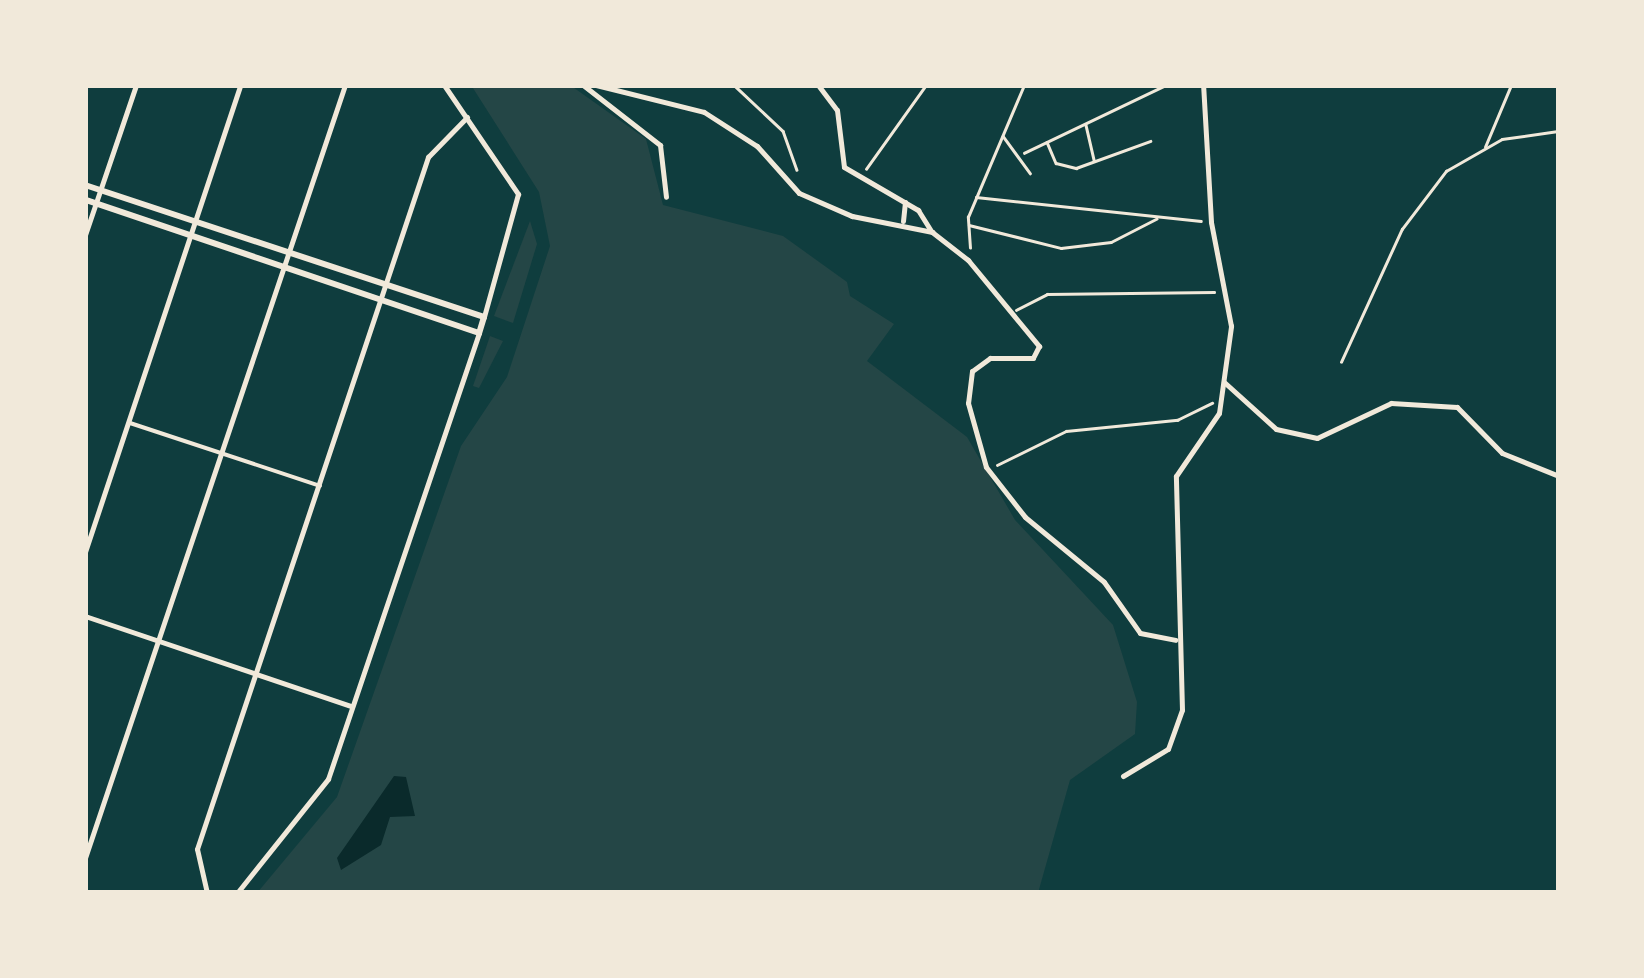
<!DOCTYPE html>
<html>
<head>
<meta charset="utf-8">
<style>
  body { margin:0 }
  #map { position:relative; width:1644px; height:978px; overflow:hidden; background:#0f3d3e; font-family:"Noto Serif",serif }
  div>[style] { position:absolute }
  .green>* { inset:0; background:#244646 }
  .water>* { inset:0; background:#0a2a2b }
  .path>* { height:2.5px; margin:-1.25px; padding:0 1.25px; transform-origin:1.25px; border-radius:1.25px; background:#f1e9da }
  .service>* { height:2.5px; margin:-1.25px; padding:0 1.25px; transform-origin:1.25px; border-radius:1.25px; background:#f1e9da }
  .pedestrian>* { height:4px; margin:-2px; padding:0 2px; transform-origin:2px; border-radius:2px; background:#f1e9da }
  .minor>* { height:5px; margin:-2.5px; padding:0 2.5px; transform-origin:2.5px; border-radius:2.5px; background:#f1e9da }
  .tertiary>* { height:6px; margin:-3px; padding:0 3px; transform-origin:3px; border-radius:3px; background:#f1e9da }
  span { translate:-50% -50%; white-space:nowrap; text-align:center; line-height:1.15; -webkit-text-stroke:10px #f1e9da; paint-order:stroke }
  .frame { position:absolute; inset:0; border:88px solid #f1e9da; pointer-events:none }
</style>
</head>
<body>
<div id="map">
  <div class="green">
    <i style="clip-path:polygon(471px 85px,570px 85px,646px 139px,663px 205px,783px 236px,847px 282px,850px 296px,894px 324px,867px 361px,967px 437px,1015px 520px,1113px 625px,1137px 702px,1135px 734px,1070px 780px,1038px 893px,257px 893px,337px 797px,461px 446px,507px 377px,550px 246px,539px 192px)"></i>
    <i style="clip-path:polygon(530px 221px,537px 244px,513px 323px,494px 316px)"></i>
    <i style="clip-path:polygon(490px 336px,503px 341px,479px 388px,473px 386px)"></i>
  </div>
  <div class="water">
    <i style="clip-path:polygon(394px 776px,406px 777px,415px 816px,390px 817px,381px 845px,341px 870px,337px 858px)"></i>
  </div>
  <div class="path">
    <i style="left:734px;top:85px;width:67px;rotate:43.2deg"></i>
    <i style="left:783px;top:131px;width:41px;rotate:70.3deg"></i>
    <i style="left:1086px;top:125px;width:36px;rotate:77deg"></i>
    <i style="left:1003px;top:136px;width:46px;rotate:53.9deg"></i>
    <i style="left:1047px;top:142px;width:23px;rotate:67deg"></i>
    <i style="left:1056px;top:163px;width:21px;rotate:14deg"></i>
    <i style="left:1076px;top:168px;width:79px;rotate:-20deg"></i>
    <i style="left:1024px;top:153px;width:157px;rotate:-25.6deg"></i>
    <i style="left:866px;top:169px;width:103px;rotate:-54.5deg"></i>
    <i style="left:976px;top:197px;width:226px;rotate:6.1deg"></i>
    <i style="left:969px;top:225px;width:95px;rotate:14deg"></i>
    <i style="left:1061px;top:248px;width:50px;rotate:-6.8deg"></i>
    <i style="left:1111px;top:242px;width:51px;rotate:-27.1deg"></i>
    <i style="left:970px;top:248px;width:31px;rotate:-94deg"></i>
    <i style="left:968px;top:217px;width:143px;rotate:-67deg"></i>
    <i style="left:1016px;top:310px;width:35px;rotate:-27deg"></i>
    <i style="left:1047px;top:294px;width:167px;rotate:-0.7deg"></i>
    <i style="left:997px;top:465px;width:77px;rotate:-26.2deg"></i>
    <i style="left:1066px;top:431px;width:112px;rotate:-5.7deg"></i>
    <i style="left:1177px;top:420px;width:39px;rotate:-26deg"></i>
  </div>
  <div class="service">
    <i style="left:1485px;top:147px;width:67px;rotate:-67.2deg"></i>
    <i style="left:1341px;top:362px;width:146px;rotate:-65.4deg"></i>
    <i style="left:1402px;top:229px;width:73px;rotate:-52.8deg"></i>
    <i style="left:1446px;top:171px;width:64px;rotate:-29.7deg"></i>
    <i style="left:1502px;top:139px;width:58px;rotate:-8deg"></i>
  </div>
  <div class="pedestrian">
    <i style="left:130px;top:423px;width:200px;rotate:18.3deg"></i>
  </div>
  <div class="minor">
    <i style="left:444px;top:85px;width:132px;rotate:55.8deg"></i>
    <i style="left:518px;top:194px;width:128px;rotate:105.5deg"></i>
    <i style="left:583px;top:85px;width:98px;rotate:37.9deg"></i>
    <i style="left:660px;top:145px;width:52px;rotate:83.4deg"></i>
    <i style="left:596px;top:85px;width:111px;rotate:14deg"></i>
    <i style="left:704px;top:112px;width:63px;rotate:32.7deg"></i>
    <i style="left:757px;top:146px;width:63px;rotate:48.2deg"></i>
    <i style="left:799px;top:193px;width:58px;rotate:23.5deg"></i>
    <i style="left:852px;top:216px;width:82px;rotate:11.3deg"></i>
    <i style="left:932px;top:232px;width:46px;rotate:37.9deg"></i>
    <i style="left:968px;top:260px;width:112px;rotate:50.5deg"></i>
    <i style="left:1039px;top:346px;width:13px;rotate:117deg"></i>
    <i style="left:1033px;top:358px;width:43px;rotate:180deg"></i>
    <i style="left:990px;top:358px;width:22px;rotate:144deg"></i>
    <i style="left:972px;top:371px;width:32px;rotate:97deg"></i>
    <i style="left:968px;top:403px;width:66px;rotate:74.3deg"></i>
    <i style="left:986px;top:467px;width:63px;rotate:52deg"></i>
    <i style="left:1025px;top:517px;width:102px;rotate:39.4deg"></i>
    <i style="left:1104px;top:582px;width:62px;rotate:54.8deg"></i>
    <i style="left:1140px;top:633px;width:36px;rotate:11deg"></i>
    <i style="left:818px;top:85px;width:31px;rotate:53deg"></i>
    <i style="left:837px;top:110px;width:57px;rotate:83deg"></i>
    <i style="left:844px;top:167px;width:86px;rotate:30.2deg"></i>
    <i style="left:918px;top:210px;width:25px;rotate:58deg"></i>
    <i style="left:903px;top:221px;width:19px;rotate:-84deg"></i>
    <i style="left:85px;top:235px;width:158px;rotate:-71.2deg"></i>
    <i style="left:1224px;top:382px;width:70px;rotate:42.1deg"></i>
    <i style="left:1276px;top:429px;width:42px;rotate:12.4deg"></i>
    <i style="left:1317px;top:438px;width:82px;rotate:-25.3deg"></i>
    <i style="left:1391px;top:403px;width:66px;rotate:3.5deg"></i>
    <i style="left:1457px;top:407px;width:64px;rotate:45.6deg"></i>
    <i style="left:1502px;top:453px;width:61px;rotate:22deg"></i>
    <i style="left:85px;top:552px;width:492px;rotate:-71.6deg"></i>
    <i style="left:85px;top:616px;width:281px;rotate:18.7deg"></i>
    <i style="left:1123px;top:776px;width:52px;rotate:-31deg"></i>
    <i style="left:1168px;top:749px;width:41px;rotate:-70.3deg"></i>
    <i style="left:1182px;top:710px;width:234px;rotate:-91.5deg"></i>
    <i style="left:1176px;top:476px;width:76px;rotate:-55.7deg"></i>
    <i style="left:1219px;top:413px;width:88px;rotate:-82.1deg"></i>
    <i style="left:1231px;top:326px;width:106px;rotate:-100.9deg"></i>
    <i style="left:1211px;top:222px;width:137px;rotate:-93.3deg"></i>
    <i style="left:85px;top:858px;width:816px;rotate:-71.41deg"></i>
    <i style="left:207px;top:893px;width:45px;rotate:-102.8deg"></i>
    <i style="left:197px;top:849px;width:730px;rotate:-71.54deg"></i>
    <i style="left:428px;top:157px;width:56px;rotate:-45.7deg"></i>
    <i style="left:237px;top:893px;width:146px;rotate:-51.4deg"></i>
    <i style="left:328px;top:779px;width:471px;rotate:-71.3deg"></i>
  </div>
  <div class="tertiary">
    <i style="left:85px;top:185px;width:420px;rotate:18.3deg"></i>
    <i style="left:484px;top:317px;width:17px;rotate:107deg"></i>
    <i style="left:479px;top:333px;width:416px;rotate:-161.3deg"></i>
  </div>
  <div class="frame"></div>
</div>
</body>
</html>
